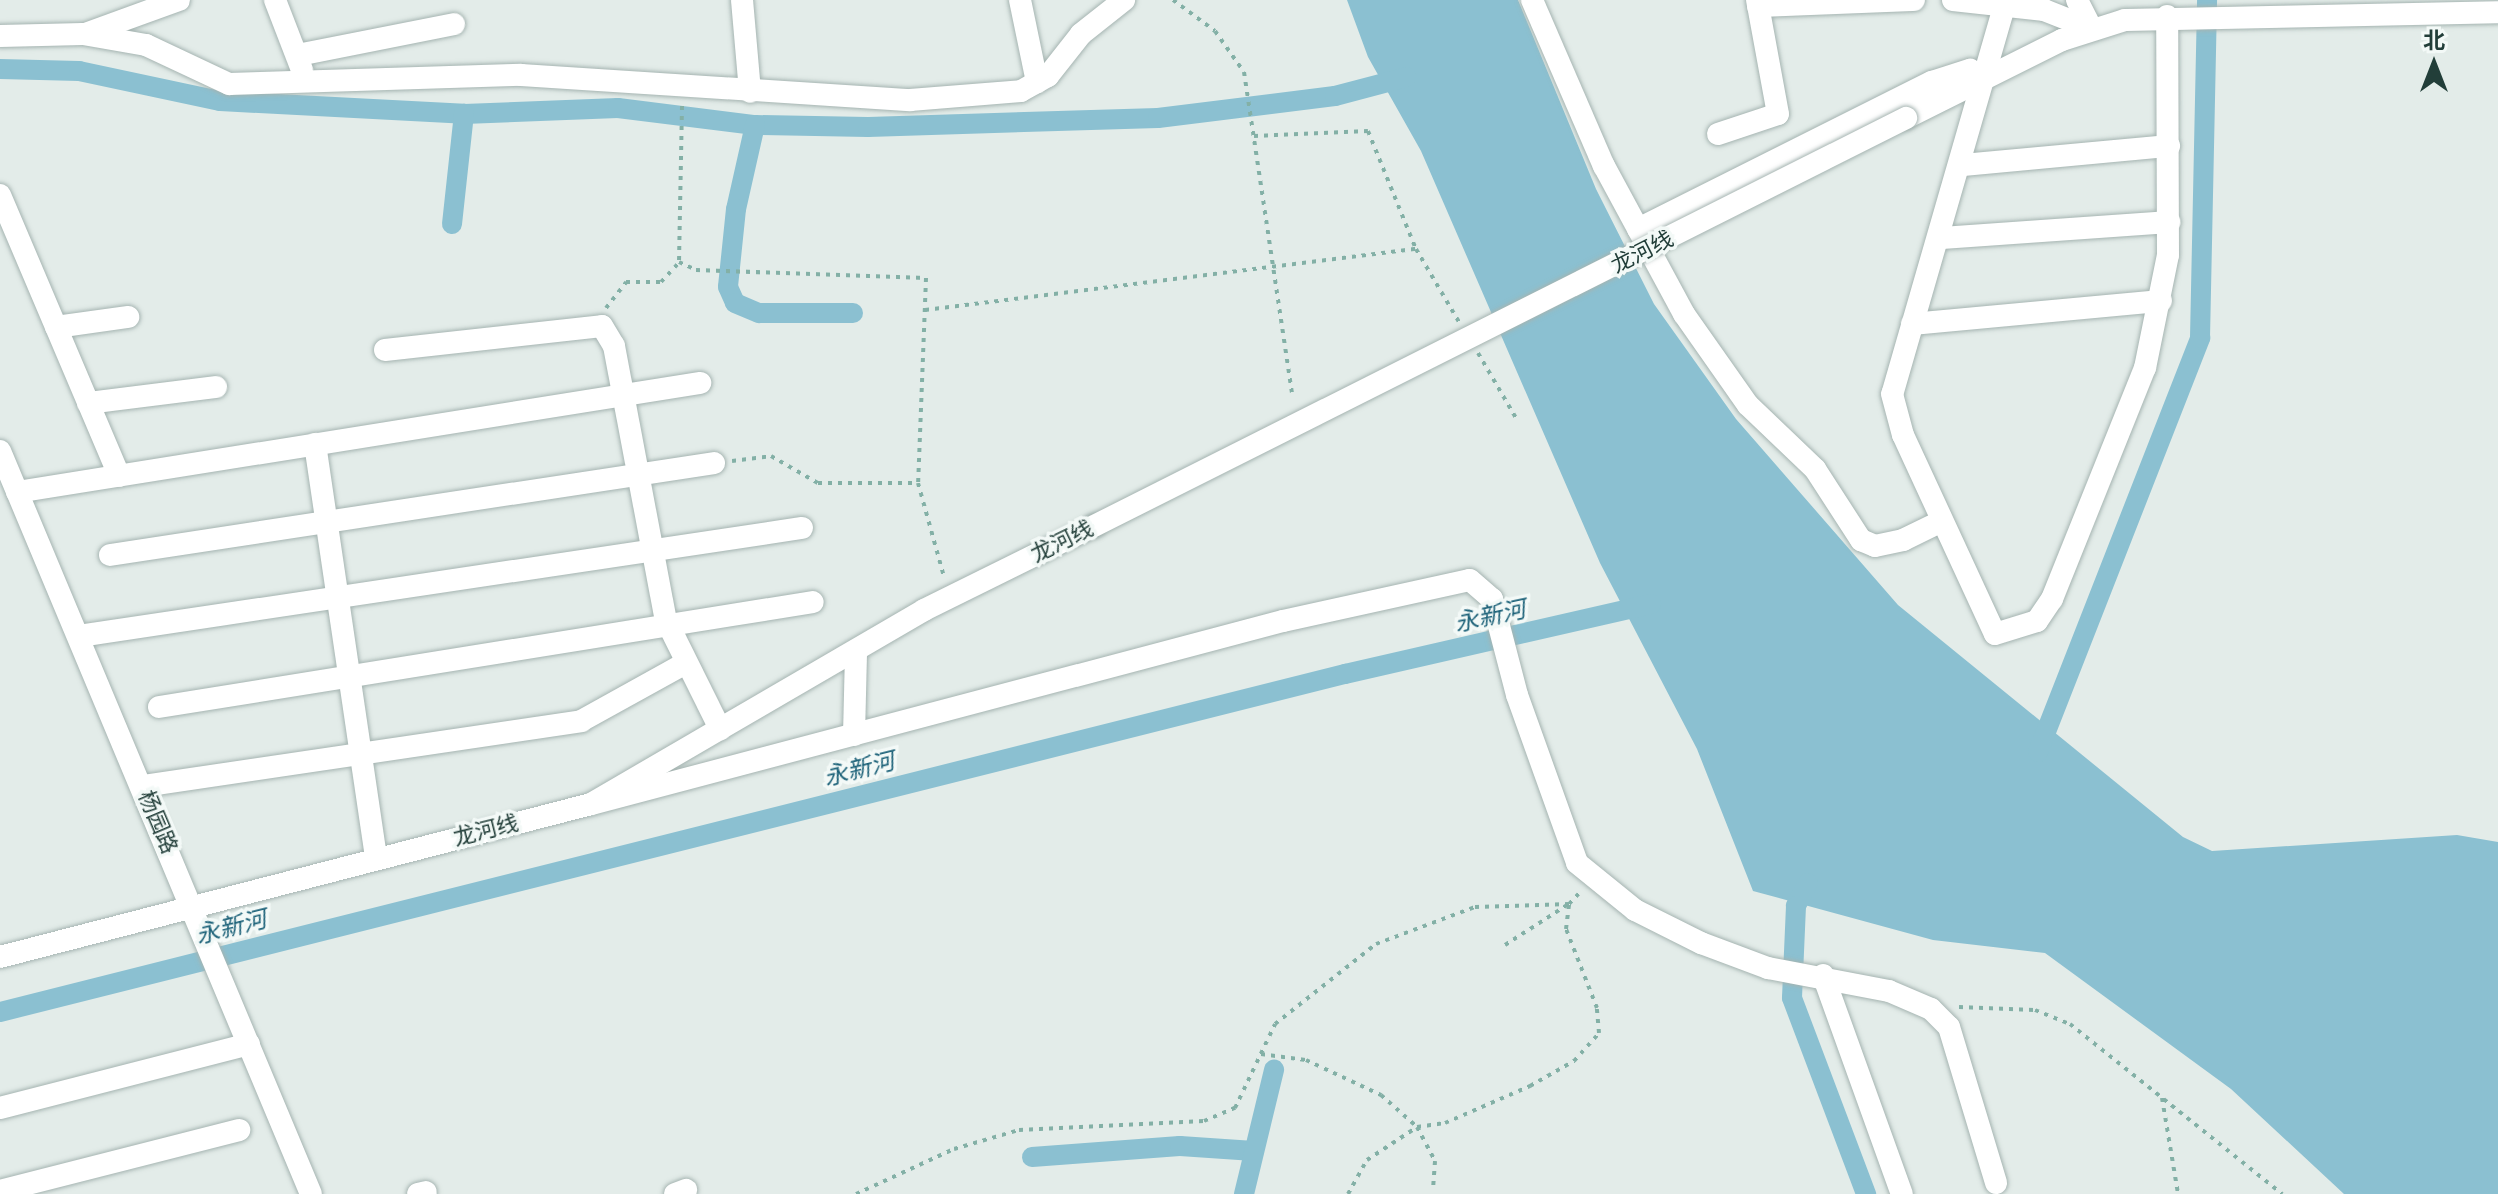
<!DOCTYPE html>
<html>
<head>
<meta charset="utf-8">
<style>
  body { margin:0 }
  #map { position:relative; width:2498px; height:1194px; overflow:hidden; background:#e3ece9; font-family:"PT Sans Narrow","Noto Sans SC",sans-serif }
  div>[style] { position:absolute }
  .water>* { inset:0; background:#8bc0d1 }
  .canal>* { height:20px; margin:-10px; padding:0 10px; transform-origin:10px; border-radius:10px; background:#8bc0d1 }
  .path>* { height:4px; margin-top:-2px; transform-origin:0; background:repeating-linear-gradient(90deg,#83b0a6 0 4px,transparent 0 10px) }
  .roads { filter:drop-shadow(0 0 2px #a5b4b1) drop-shadow(0 0 2px #a5b4b1) }
  .minor>* { height:22px; margin:-11px; padding:0 11px; transform-origin:11px; border-radius:11px; background:#fff }
  .bridges { filter:drop-shadow(0 0 2px #a5b4b1) drop-shadow(0 0 2px #a5b4b1) }
  .minor-bridge>* { height:22px; margin:-11px; padding:0 11px; transform-origin:11px; border-radius:11px; background:#fff }
  span { translate:-50% -50%; white-space:nowrap; text-align:center; line-height:1.15; -webkit-text-stroke:7px #f3f9f7; paint-order:stroke }
  .street-label { font-size:22px; color:#223e39 }
  .water-label { font-size:24px; color:#1d6279; font-style:italic }
  .north { position:absolute; left:2394px; top:24px; width:80px; height:80px; -webkit-text-stroke:6px #f3f9f7; paint-order:stroke; rotate:0deg; font-size:22px; font-weight:700; line-height:32px; text-align:center; color:#223e39 }
  .north::after { content:''; display:block; margin:auto; width:28px; height:36px; background:#223e39; clip-path:polygon(50% 0,100% 100%,50% 72%,0 100%) }
</style>
</head>
<body>
<div id="map">
  <div class="water">
    <i style="clip-path:polygon(1347px 0,1518px 0,1596px 189px,1654px 304px,1736px 419px,1898px 605px,2183px 837px,2212px 851px,2457px 835px,2498px 842px,2498px 1194px,2344px 1194px,2231px 1089px,2045px 953px,1933px 940px,1753px 891px,1697px 749px,1600px 563px,1421px 151px,1368px 57px)"></i>
  </div>
  <div class="canal">
    <i style="left:0;top:69px;width:79px;rotate:1.5deg"></i>
    <i style="left:79px;top:71px;width:144px;rotate:12deg"></i>
    <i style="left:220px;top:101px;width:244px;rotate:3deg"></i>
    <i style="left:464px;top:114px;width:154px;rotate:-2.2deg"></i>
    <i style="left:618px;top:108px;width:138px;rotate:7.1deg"></i>
    <i style="left:755px;top:125px;width:113px;rotate:1deg"></i>
    <i style="left:868px;top:127px;width:290px;rotate:-1.8deg"></i>
    <i style="left:1158px;top:118px;width:178px;rotate:-7.1deg"></i>
    <i style="left:1335px;top:96px;width:74px;rotate:-14.8deg"></i>
    <i style="left:755px;top:125px;width:86px;rotate:102.7deg"></i>
    <i style="left:736px;top:209px;width:78px;rotate:95.9deg"></i>
    <i style="left:728px;top:287px;width:17px;rotate:66deg"></i>
    <i style="left:735px;top:303px;width:26px;rotate:23deg"></i>
    <i style="left:759px;top:313px;width:94px"></i>
    <i style="left:452px;top:224px;width:111px;rotate:-83.8deg"></i>
    <i style="left:2038px;top:752px;width:445px;rotate:-68.6deg"></i>
    <i style="left:2200px;top:338px;width:338px;rotate:-88.8deg"></i>
    <i style="left:1808px;top:883px;width:26px;rotate:118deg"></i>
    <i style="left:1796px;top:906px;width:92px;rotate:92.5deg"></i>
    <i style="left:1792px;top:998px;width:210px;rotate:69.3deg"></i>
    <i style="left:0;top:1012px;width:1387px;rotate:-14.11deg"></i>
    <i style="left:1345px;top:674px;width:314px;rotate:-12.9deg"></i>
    <i style="left:1032px;top:1157px;width:148px;rotate:-4.3deg"></i>
    <i style="left:1180px;top:1146px;width:74px;rotate:3.9deg"></i>
    <i style="left:1244px;top:1194px;width:128px;rotate:-76.4deg"></i>
  </div>
  <div class="path">
    <i style="left:1173px;top:0;width:52px;rotate:36.4deg"></i>
    <i style="left:1215px;top:31px;width:50px;rotate:54.7deg"></i>
    <i style="left:1244px;top:72px;width:324px;rotate:81.5deg"></i>
    <i style="left:682px;top:106px;width:156px;rotate:91.1deg"></i>
    <i style="left:679px;top:262px;width:19px;rotate:25deg"></i>
    <i style="left:696px;top:270px;width:230px;rotate:2deg"></i>
    <i style="left:926px;top:278px;width:205px;rotate:92.2deg"></i>
    <i style="left:1254px;top:136px;width:114px;rotate:-2.5deg"></i>
    <i style="left:1368px;top:131px;width:127px;rotate:67.9deg"></i>
    <i style="left:1416px;top:249px;width:85px;rotate:59.5deg"></i>
    <i style="left:606px;top:308px;width:33px;rotate:-52deg"></i>
    <i style="left:626px;top:282px;width:35px"></i>
    <i style="left:661px;top:282px;width:26px;rotate:-47deg"></i>
    <i style="left:925px;top:310px;width:495px;rotate:-7.1deg"></i>
    <i style="left:1478px;top:353px;width:75px;rotate:59.7deg"></i>
    <i style="left:732px;top:461px;width:39px;rotate:-7deg"></i>
    <i style="left:771px;top:456px;width:54px;rotate:29.9deg"></i>
    <i style="left:818px;top:483px;width:100px"></i>
    <i style="left:918px;top:483px;width:98px;rotate:74.5deg"></i>
    <i style="left:1505px;top:945px;width:74px;rotate:-32.8deg"></i>
    <i style="left:1959px;top:1007px;width:76px;rotate:2.3deg"></i>
    <i style="left:2035px;top:1010px;width:38px;rotate:22deg"></i>
    <i style="left:2070px;top:1024px;width:272px;rotate:38.7deg"></i>
    <i style="left:1261px;top:1054px;width:45px;rotate:7.6deg"></i>
    <i style="left:1306px;top:1060px;width:83px;rotate:25deg"></i>
    <i style="left:1381px;top:1095px;width:48px;rotate:41.6deg"></i>
    <i style="left:1417px;top:1127px;width:38px;rotate:62deg"></i>
    <i style="left:1435px;top:1161px;width:29px;rotate:94deg"></i>
    <i style="left:2162px;top:1098px;width:97px;rotate:80.5deg"></i>
    <i style="left:856px;top:1194px;width:108px;rotate:-24.7deg"></i>
    <i style="left:954px;top:1149px;width:68px;rotate:-16.3deg"></i>
    <i style="left:1019px;top:1130px;width:185px;rotate:-2.8deg"></i>
    <i style="left:1204px;top:1121px;width:34px;rotate:-23deg"></i>
    <i style="left:1235px;top:1108px;width:93px;rotate:-64.5deg"></i>
    <i style="left:1275px;top:1024px;width:129px;rotate:-38.4deg"></i>
    <i style="left:1376px;top:944px;width:106px;rotate:-20.5deg"></i>
    <i style="left:1475px;top:907px;width:94px;rotate:-1.8deg"></i>
    <i style="left:1348px;top:1194px;width:39px;rotate:-61deg"></i>
    <i style="left:1367px;top:1160px;width:60px;rotate:-33.4deg"></i>
    <i style="left:1417px;top:1127px;width:28px;rotate:-8deg"></i>
    <i style="left:1445px;top:1123px;width:93px;rotate:-23.5deg"></i>
    <i style="left:1530px;top:1086px;width:51px;rotate:-29.6deg"></i>
    <i style="left:1574px;top:1061px;width:38px;rotate:-48deg"></i>
    <i style="left:1599px;top:1033px;width:25px;rotate:-95deg"></i>
    <i style="left:1597px;top:1008px;width:85px;rotate:-111.4deg"></i>
    <i style="left:1566px;top:929px;width:25px;rotate:-83deg"></i>
    <i style="left:1569px;top:904px;width:18px;rotate:-47deg"></i>
  </div>
  <div class="roads">
    <div class="minor">
      <i style="left:275px;top:0;width:75px;rotate:68.9deg"></i>
      <i style="left:742px;top:0;width:92px;rotate:85deg"></i>
      <i style="left:1020px;top:0;width:84px;rotate:78.3deg"></i>
      <i style="left:1532px;top:0;width:181px;rotate:66.6deg"></i>
      <i style="left:1604px;top:166px;width:168px;rotate:61.6deg"></i>
      <i style="left:1684px;top:314px;width:111px;rotate:54.9deg"></i>
      <i style="left:1748px;top:405px;width:93px;rotate:43.7deg"></i>
      <i style="left:1815px;top:469px;width:85px;rotate:57.1deg"></i>
      <i style="left:1861px;top:540px;width:15px;rotate:23deg"></i>
      <i style="left:1875px;top:546px;width:29px;rotate:-12deg"></i>
      <i style="left:1903px;top:540px;width:43px;rotate:-26deg"></i>
      <i style="left:1953px;top:0;width:92px;rotate:6.3deg"></i>
      <i style="left:2044px;top:10px;width:52px;rotate:21.6deg"></i>
      <i style="left:2006px;top:0;width:410px;rotate:106.1deg"></i>
      <i style="left:1892px;top:394px;width:42px;rotate:75deg"></i>
      <i style="left:1903px;top:435px;width:219px;rotate:65.2deg"></i>
      <i style="left:1995px;top:634px;width:44px;rotate:-17.2deg"></i>
      <i style="left:2037px;top:621px;width:27px;rotate:-56deg"></i>
      <i style="left:2052px;top:599px;width:249px;rotate:-68.1deg"></i>
      <i style="left:2145px;top:368px;width:115px;rotate:-78.5deg"></i>
      <i style="left:2168px;top:255px;width:239px;rotate:-90.2deg"></i>
      <i style="left:2077px;top:0;width:33px;rotate:63deg"></i>
      <i style="left:1758px;top:6px;width:156px;rotate:-2.2deg"></i>
      <i style="left:85px;top:34px;width:100px;rotate:-19.9deg"></i>
      <i style="left:0;top:36px;width:83px;rotate:-1.4deg"></i>
      <i style="left:83px;top:34px;width:64px;rotate:9.9deg"></i>
      <i style="left:146px;top:45px;width:92px;rotate:25.2deg"></i>
      <i style="left:229px;top:84px;width:292px;rotate:-1.8deg"></i>
      <i style="left:521px;top:75px;width:390px;rotate:3.7deg"></i>
      <i style="left:910px;top:100px;width:111px;rotate:-4.6deg"></i>
      <i style="left:1021px;top:91px;width:31px;rotate:-29deg"></i>
      <i style="left:1048px;top:76px;width:53px;rotate:-51.8deg"></i>
      <i style="left:1081px;top:34px;width:55px;rotate:-38.3deg"></i>
      <i style="left:298px;top:55px;width:159px;rotate:-11.2deg"></i>
      <i style="left:1906px;top:118px;width:174px;rotate:-26.6deg"></i>
      <i style="left:2062px;top:40px;width:66px;rotate:-17.6deg"></i>
      <i style="left:2125px;top:20px;width:373px;rotate:-1.2deg"></i>
      <i style="left:1718px;top:134px;width:63px;rotate:-18.4deg"></i>
      <i style="left:1778px;top:114px;width:116px;rotate:-100.4deg"></i>
      <i style="left:1963px;top:165px;width:207px;rotate:-5.3deg"></i>
      <i style="left:0;top:195px;width:305px;rotate:67deg"></i>
      <i style="left:1638px;top:229px;width:329px;rotate:-26.6deg"></i>
      <i style="left:1932px;top:82px;width:40px;rotate:-18deg"></i>
      <i style="left:1970px;top:70px;width:17px;rotate:28deg"></i>
      <i style="left:1942px;top:238px;width:228px;rotate:-4deg"></i>
      <i style="left:1912px;top:324px;width:250px;rotate:-5.3deg"></i>
      <i style="left:56px;top:327px;width:73px;rotate:-7.9deg"></i>
      <i style="left:385px;top:350px;width:218px;rotate:-6.3deg"></i>
      <i style="left:602px;top:326px;width:23px;rotate:59deg"></i>
      <i style="left:614px;top:346px;width:279px;rotate:79.3deg"></i>
      <i style="left:666px;top:620px;width:122px;rotate:63.6deg"></i>
      <i style="left:88px;top:403px;width:129px;rotate:-7.1deg"></i>
      <i style="left:315px;top:444px;width:418px;rotate:81.6deg"></i>
      <i style="left:0;top:451px;width:805px;rotate:67.29deg"></i>
      <i style="left:17px;top:492px;width:692px;rotate:-9.07deg"></i>
      <i style="left:110px;top:555px;width:611px;rotate:-8.66deg"></i>
      <i style="left:79px;top:636px;width:731px;rotate:-8.5deg"></i>
      <i style="left:159px;top:707px;width:662px;rotate:-9.12deg"></i>
      <i style="left:854px;top:735px;width:84px;rotate:-88.6deg"></i>
      <i style="left:143px;top:786px;width:443px;rotate:-8.4deg"></i>
      <i style="left:581px;top:721px;width:118px;rotate:-29deg"></i>
      <i style="left:591px;top:804px;width:716px;rotate:-14.81deg"></i>
      <i style="left:1283px;top:621px;width:191px;rotate:-12.4deg"></i>
      <i style="left:1470px;top:580px;width:29px;rotate:41deg"></i>
      <i style="left:1492px;top:599px;width:99px;rotate:75.4deg"></i>
      <i style="left:1517px;top:695px;width:178px;rotate:70.3deg"></i>
      <i style="left:1577px;top:863px;width:75px;rotate:39deg"></i>
      <i style="left:1635px;top:910px;width:74px;rotate:26.6deg"></i>
      <i style="left:1701px;top:943px;width:72px;rotate:20.5deg"></i>
      <i style="left:1768px;top:968px;width:123px;rotate:10.8deg"></i>
      <i style="left:1889px;top:991px;width:46px;rotate:23.2deg"></i>
      <i style="left:1931px;top:1009px;width:25px;rotate:45deg"></i>
      <i style="left:1949px;top:1027px;width:163px;rotate:73.2deg"></i>
      <i style="left:0;top:957px;width:610px;rotate:-14.51deg"></i>
      <i style="left:591px;top:804px;width:385px;rotate:-30.2deg"></i>
      <i style="left:924px;top:610px;width:190px;rotate:-26.3deg"></i>
      <i style="left:1823px;top:975px;width:233px;rotate:70.2deg"></i>
      <i style="left:0;top:1108px;width:257px;rotate:-14.4deg"></i>
      <i style="left:0;top:1191px;width:247px;rotate:-14.3deg"></i>
      <i style="left:418px;top:1194px;width:8px;rotate:-14deg"></i>
      <i style="left:675px;top:1194px;width:12px;rotate:-20deg"></i>
    </div>
  </div>
  <div class="bridges">
    <div class="minor-bridge">
      <i style="left:1094px;top:526px;width:909px;rotate:-26.68deg"></i>
    </div>
  </div>
  <div class="street-label">
    <span style="left:1642px;top:252px;rotate:-27deg">龙河线</span>
    <span style="left:1062px;top:541px;rotate:-26deg">龙河线</span>
    <span style="left:158px;top:822px;rotate:67deg">杨园路</span>
    <span style="left:486px;top:830px;rotate:-14deg">龙河线</span>
  </div>
  <div class="water-label">
    <span style="left:1490px;top:616px;rotate:-12deg">永新河</span>
    <span style="left:859px;top:769px;rotate:-14deg">永新河</span>
    <span style="left:231px;top:927px;rotate:-14deg">永新河</span>
  </div>
  <div class="north">北</div>
</div>
</body>
</html>
